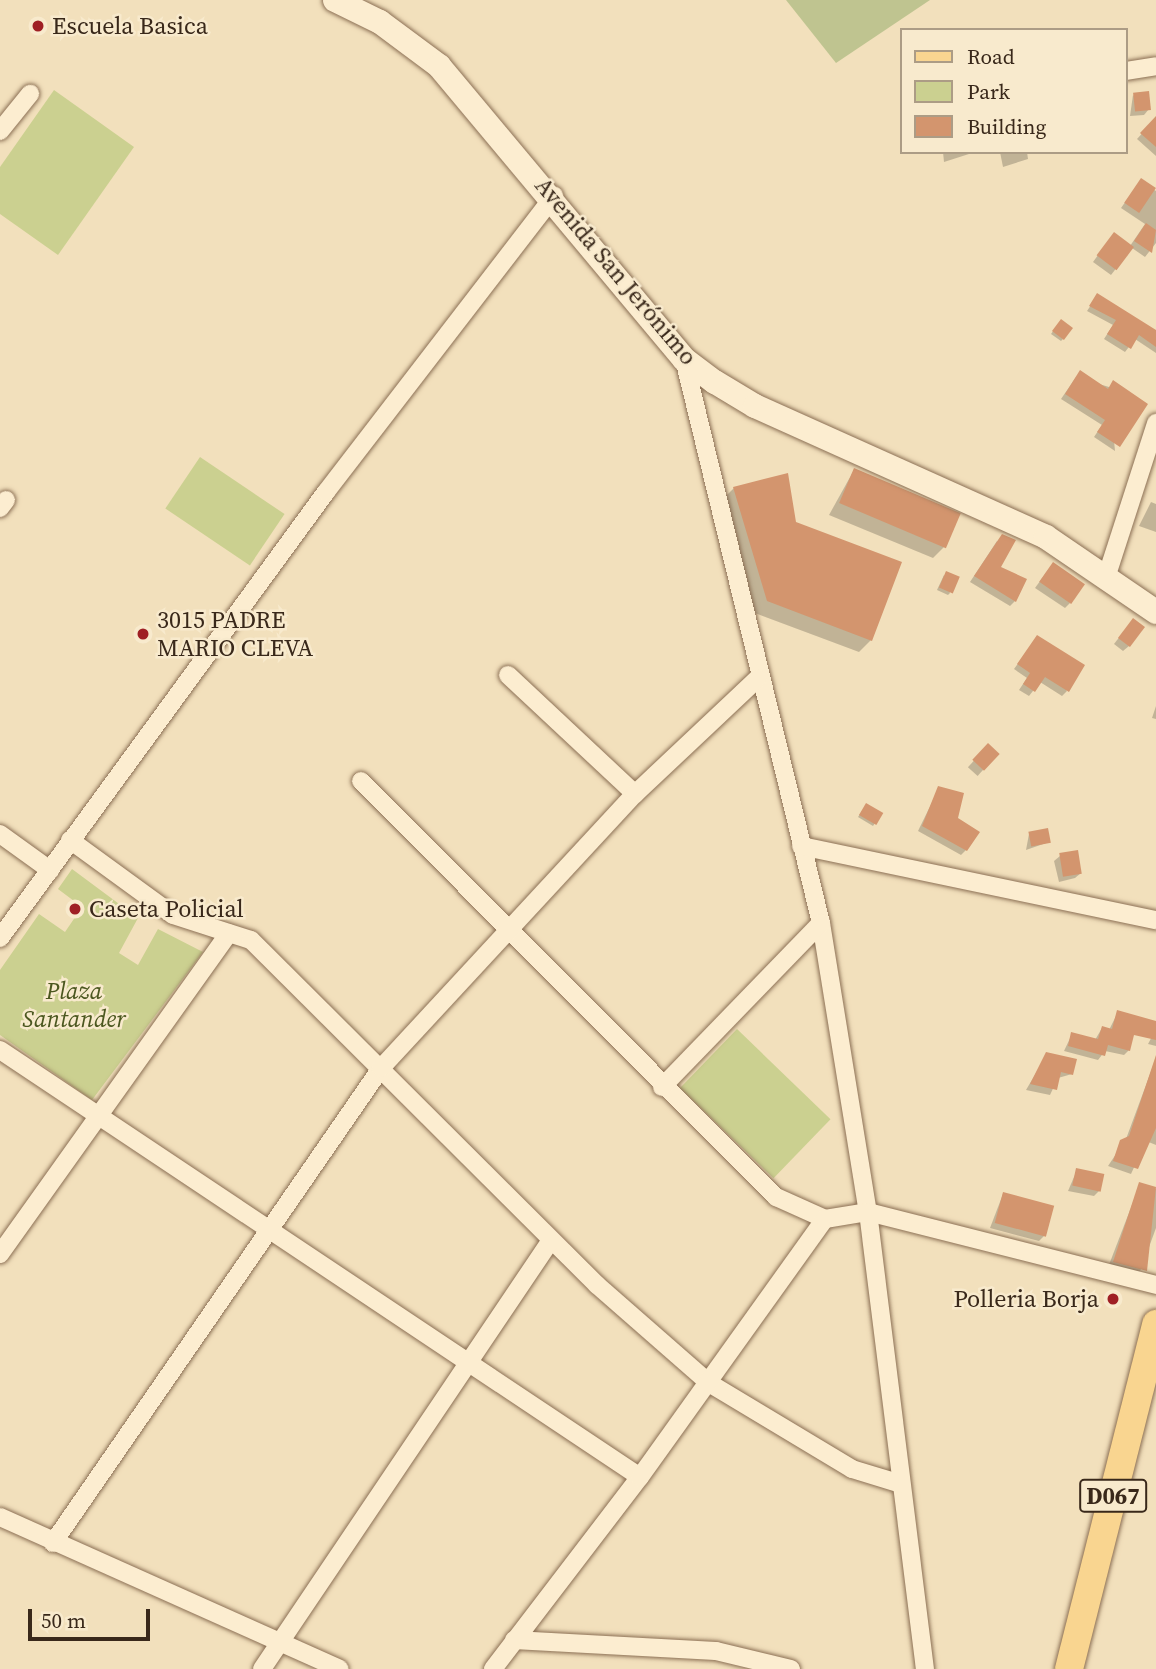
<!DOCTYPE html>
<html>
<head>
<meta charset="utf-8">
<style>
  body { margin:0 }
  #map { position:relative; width:1156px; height:1669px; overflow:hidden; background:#f2e0bc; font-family:"Source Serif 4",serif }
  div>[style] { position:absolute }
  .green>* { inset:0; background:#cbd090; transform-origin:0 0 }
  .cemetery>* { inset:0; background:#bfc490 }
  .shadow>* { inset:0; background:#0003; transform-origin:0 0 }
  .building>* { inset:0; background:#d3956e; transform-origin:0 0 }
  .roads { filter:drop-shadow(0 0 2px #8b6f54) drop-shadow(0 0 2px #8b6f54) }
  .street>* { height:18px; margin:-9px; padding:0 9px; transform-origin:9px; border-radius:9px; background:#fcedd0 }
  .secondary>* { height:24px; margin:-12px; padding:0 12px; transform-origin:12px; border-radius:12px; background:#fcedd0 }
  .primary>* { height:28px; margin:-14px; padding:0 14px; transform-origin:14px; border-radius:14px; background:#f9d590 }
  .dots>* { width:19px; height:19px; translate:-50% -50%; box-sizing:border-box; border:4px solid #f8eacd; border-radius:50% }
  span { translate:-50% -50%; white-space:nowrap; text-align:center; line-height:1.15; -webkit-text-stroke:5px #f8eacd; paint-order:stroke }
  .shield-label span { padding:2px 5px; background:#f8eacd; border:2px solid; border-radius:5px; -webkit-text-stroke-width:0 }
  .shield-label { font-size:23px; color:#39281a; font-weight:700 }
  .poi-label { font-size:24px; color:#39281a }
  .left { translate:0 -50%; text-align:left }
  .right { translate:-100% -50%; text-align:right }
  .street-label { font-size:24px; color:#39281a }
  .park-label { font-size:24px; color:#4b571f; font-style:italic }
  .legend { position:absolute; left:900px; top:28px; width:228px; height:126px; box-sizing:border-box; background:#f8eacd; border:2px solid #ac9c85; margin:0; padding:9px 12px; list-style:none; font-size:21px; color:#39281a }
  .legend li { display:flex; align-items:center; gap:14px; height:35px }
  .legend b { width:35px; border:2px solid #ac9c85 }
  .scale { position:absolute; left:28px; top:1609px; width:122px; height:32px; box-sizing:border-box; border:4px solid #39281a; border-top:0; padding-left:9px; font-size:21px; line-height:24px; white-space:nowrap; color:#39281a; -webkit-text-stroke:5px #f8eacd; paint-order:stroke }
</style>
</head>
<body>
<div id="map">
  <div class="green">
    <i style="clip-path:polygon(54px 90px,134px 147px,58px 255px,0 214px,0 167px)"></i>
    <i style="left:200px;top:457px;width:102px;height:62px;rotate:34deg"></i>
    <i style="clip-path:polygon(72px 869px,138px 918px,119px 953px,138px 965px,158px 929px,203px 952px,92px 1100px,0 1035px,0 970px,39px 914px,65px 932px,82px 907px,58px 889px)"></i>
    <i style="left:737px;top:1029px;width:130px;height:82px;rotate:44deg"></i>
  </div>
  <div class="cemetery">
    <i style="clip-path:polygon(786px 0,930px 0,836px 63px)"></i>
  </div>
  <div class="shadow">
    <i style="clip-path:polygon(1133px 95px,1149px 109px,1144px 115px,1130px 116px)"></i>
    <i style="clip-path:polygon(1156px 118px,1156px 156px,1137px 139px)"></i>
    <i style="clip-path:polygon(943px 152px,969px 152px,969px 154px,944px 162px)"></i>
    <i style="clip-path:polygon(1000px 152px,1027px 152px,1028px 159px,1003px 167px)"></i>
    <i style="clip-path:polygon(1140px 181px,1156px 191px,1156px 243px,1145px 257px,1132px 248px,1111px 275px,1093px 262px,1109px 240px,1130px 246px,1145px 224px,1121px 208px)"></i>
    <i style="clip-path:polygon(1097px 296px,1156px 333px,1156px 353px,1135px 339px,1125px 352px,1104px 339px,1113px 325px,1087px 311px)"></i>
    <i style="clip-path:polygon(1059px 323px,1063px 339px,1061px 341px,1051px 334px)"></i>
    <i style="clip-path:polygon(1076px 377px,1109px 387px,1115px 451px,1094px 437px,1102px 425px,1061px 399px)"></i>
    <i style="clip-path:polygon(854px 470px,945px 546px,933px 558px,829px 515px)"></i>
    <i style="clip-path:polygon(734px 488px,871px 640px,859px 652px,755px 613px,722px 500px)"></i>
    <i style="clip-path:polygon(1151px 502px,1156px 504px,1156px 532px,1139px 526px)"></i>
    <i style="clip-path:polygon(997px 541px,999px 568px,1015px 601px,1010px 606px,970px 582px)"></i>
    <i style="clip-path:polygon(1048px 570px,1070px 603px,1065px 608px,1035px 588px)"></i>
    <i style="clip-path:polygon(944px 575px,950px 593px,948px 595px,937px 590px)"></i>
    <i style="clip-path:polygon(1128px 626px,1129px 646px,1123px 651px,1114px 644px)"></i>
    <i style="clip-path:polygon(1037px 637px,1067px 691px,1062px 696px,1040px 682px,1029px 696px,1019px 690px,1027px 678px,1014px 669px)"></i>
    <i style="clip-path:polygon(1156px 706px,1156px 719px,1152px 718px)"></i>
    <i style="left:988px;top:745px;width:13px;height:30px;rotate:42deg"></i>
    <i style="clip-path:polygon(939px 788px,966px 850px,961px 855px,918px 831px)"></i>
    <i style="clip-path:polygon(864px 808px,875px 823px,873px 826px,858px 817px)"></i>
    <i style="clip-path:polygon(1029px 834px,1049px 842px,1026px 850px)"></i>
    <i style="clip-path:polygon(1060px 856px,1081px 873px,1075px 878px,1059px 882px,1054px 861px)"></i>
    <i style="clip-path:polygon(1118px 1012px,1129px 1050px,1124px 1055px,1105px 1051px,1098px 1060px,1064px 1051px,1072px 1034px,1095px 1040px,1102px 1028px,1109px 1030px)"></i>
    <i style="clip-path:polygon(1156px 1029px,1156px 1046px,1148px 1044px)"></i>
    <i style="clip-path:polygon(1047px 1054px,1072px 1074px,1058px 1078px,1050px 1095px,1026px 1090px)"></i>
    <i style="clip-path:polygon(1156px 1058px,1156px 1145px,1146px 1141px,1131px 1174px,1108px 1166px,1126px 1139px)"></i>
    <i style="clip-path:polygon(1077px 1170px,1099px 1191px,1094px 1196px,1068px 1191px)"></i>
    <i style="clip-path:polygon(1140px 1184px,1156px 1189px,1156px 1228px,1138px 1277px,1107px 1270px)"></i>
    <i style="clip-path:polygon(1003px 1194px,1044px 1236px,1039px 1241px,990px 1228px)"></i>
  </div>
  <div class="building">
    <i style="left:1149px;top:91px;width:19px;height:16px;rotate:84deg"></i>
    <i style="clip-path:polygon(1156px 116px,1156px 147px,1140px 133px)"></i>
    <i style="left:1141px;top:178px;width:18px;height:30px;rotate:34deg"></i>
    <i style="clip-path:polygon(1146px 223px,1156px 230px,1152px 253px,1134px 241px)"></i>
    <i style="left:1114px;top:232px;width:25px;height:29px;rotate:37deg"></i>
    <i style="clip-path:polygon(1097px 293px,1156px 330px,1156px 347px,1139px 335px,1131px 349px,1107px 334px,1116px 320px,1089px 306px)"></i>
    <i style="left:1061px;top:319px;width:15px;height:15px;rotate:37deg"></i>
    <i style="clip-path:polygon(1080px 370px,1108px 389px,1113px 380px,1148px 404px,1120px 447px,1097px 432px,1105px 420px,1065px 394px)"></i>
    <i style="left:854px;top:468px;width:116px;height:38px;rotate:23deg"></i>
    <i style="clip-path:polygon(788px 473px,796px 522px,902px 562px,872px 641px,767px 601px,733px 487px)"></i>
    <i style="clip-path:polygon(1002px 534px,1016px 540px,1001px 567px,1027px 579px,1016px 602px,974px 576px)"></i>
    <i style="left:1053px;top:562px;width:39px;height:24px;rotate:35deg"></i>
    <i style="left:946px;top:571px;width:15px;height:18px;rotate:23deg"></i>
    <i style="left:1133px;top:618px;width:15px;height:25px;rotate:37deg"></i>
    <i style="clip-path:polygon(1037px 635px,1085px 665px,1069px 692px,1045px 677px,1035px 692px,1023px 684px,1030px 673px,1017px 664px)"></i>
    <i style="left:988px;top:743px;width:16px;height:23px;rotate:43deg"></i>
    <i style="clip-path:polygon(938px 786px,964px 793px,958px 818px,980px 832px,967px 851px,922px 826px)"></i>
    <i style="left:866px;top:803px;width:20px;height:14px;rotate:30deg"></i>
    <i style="left:1048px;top:828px;width:15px;height:20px;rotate:79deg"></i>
    <i style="left:1078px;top:850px;width:24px;height:19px;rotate:81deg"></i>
    <i style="clip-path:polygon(1117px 1010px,1156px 1021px,1156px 1040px,1134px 1035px,1130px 1051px,1108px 1045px,1105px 1056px,1068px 1046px,1071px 1032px,1098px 1039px,1102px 1026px,1112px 1029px)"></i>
    <i style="clip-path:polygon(1046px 1052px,1077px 1059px,1073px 1075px,1061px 1072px,1057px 1090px,1030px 1084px)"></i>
    <i style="clip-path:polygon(1156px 1055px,1156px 1128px,1138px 1169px,1113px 1161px,1120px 1140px,1129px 1136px)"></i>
    <i style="left:1076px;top:1168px;width:29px;height:18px;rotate:12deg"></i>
    <i style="clip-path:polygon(1139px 1182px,1156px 1187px,1147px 1271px,1113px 1262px)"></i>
    <i style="left:1003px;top:1192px;width:53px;height:32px;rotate:15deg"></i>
  </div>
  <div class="roads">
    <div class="street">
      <i style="left:1126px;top:71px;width:30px;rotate:-9deg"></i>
      <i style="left:0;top:131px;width:48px;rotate:-51deg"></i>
      <i style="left:684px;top:359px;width:580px;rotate:76.35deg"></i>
      <i style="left:821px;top:923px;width:293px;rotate:80.8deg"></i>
      <i style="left:868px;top:1212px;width:461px;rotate:82.9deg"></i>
      <i style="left:0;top:508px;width:10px;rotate:-53deg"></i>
      <i style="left:1107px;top:575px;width:160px;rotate:-72.1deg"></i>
      <i style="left:508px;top:675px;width:174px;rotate:43.1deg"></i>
      <i style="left:361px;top:781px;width:588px;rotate:45.07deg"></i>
      <i style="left:776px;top:1197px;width:54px;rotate:24.2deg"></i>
      <i style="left:0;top:834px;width:62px;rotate:35.8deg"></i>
      <i style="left:70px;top:840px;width:127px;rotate:36.1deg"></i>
      <i style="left:173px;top:915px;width:82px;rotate:17.8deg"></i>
      <i style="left:251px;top:940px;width:489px;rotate:44.9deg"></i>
      <i style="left:597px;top:1285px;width:149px;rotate:41.2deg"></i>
      <i style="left:709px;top:1383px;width:167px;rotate:31deg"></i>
      <i style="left:852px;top:1469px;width:51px;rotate:17deg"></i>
      <i style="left:801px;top:846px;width:363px;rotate:11.8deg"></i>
      <i style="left:0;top:938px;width:552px;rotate:-53.84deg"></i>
      <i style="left:326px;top:492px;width:374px;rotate:-52.4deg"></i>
      <i style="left:0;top:1050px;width:769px;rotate:33.71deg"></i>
      <i style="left:662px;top:1087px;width:228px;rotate:-45.9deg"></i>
      <i style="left:0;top:1254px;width:394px;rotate:-54.5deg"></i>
      <i style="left:0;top:1517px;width:372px;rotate:24.1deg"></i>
      <i style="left:53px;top:1543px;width:577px;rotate:-55.37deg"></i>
      <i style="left:381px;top:1068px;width:374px;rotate:-47.2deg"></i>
      <i style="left:635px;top:794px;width:168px;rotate:-43.3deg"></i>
      <i style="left:514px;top:1640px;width:202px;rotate:3.1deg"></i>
      <i style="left:716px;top:1651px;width:77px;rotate:13.5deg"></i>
      <i style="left:262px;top:1669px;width:517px;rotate:-56.03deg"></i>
      <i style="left:493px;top:1669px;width:242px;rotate:-52.6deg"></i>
      <i style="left:640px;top:1477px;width:317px;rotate:-54.4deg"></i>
      <i style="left:825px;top:1219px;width:44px;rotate:-9.2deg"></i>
      <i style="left:868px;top:1212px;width:297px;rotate:14.2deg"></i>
    </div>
    <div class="secondary">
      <i style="left:335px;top:0;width:50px;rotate:26.1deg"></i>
      <i style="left:380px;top:22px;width:74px;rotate:36.7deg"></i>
      <i style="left:439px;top:66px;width:382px;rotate:50.1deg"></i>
      <i style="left:684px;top:359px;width:39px;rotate:37deg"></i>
      <i style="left:715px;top:382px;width:47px;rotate:31deg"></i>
      <i style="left:755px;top:406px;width:319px;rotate:24.2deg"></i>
      <i style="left:1046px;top:537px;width:133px;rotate:34.3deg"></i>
    </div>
    <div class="primary">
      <i style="left:1069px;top:1669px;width:356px;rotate:-75.8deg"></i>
    </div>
  </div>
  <div class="dots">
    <i style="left:38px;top:26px;background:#9f1f24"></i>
    <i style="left:143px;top:634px;background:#9f1f24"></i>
    <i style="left:75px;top:909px;background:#9f1f24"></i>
    <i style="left:1113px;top:1299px;background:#9f1f24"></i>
  </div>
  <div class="shield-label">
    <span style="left:1113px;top:1496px">D067</span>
  </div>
  <div class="poi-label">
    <span class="left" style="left:52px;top:26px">Escuela Basica</span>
    <span class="left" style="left:157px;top:634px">3015 PADRE<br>MARIO CLEVA</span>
    <span class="left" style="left:89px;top:909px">Caseta Policial</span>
    <span class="right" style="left:1099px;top:1299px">Polleria Borja</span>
  </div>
  <div class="street-label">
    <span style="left:616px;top:271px;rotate:50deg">Avenida San Jerónimo</span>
  </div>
  <div class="park-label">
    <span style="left:74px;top:1005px">Plaza<br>Santander</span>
  </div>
  <ul class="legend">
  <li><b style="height:9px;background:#f9d590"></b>Road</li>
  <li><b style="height:19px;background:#cbd090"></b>Park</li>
  <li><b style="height:19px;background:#d3956e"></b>Building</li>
  </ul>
  <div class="scale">50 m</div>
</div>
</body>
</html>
